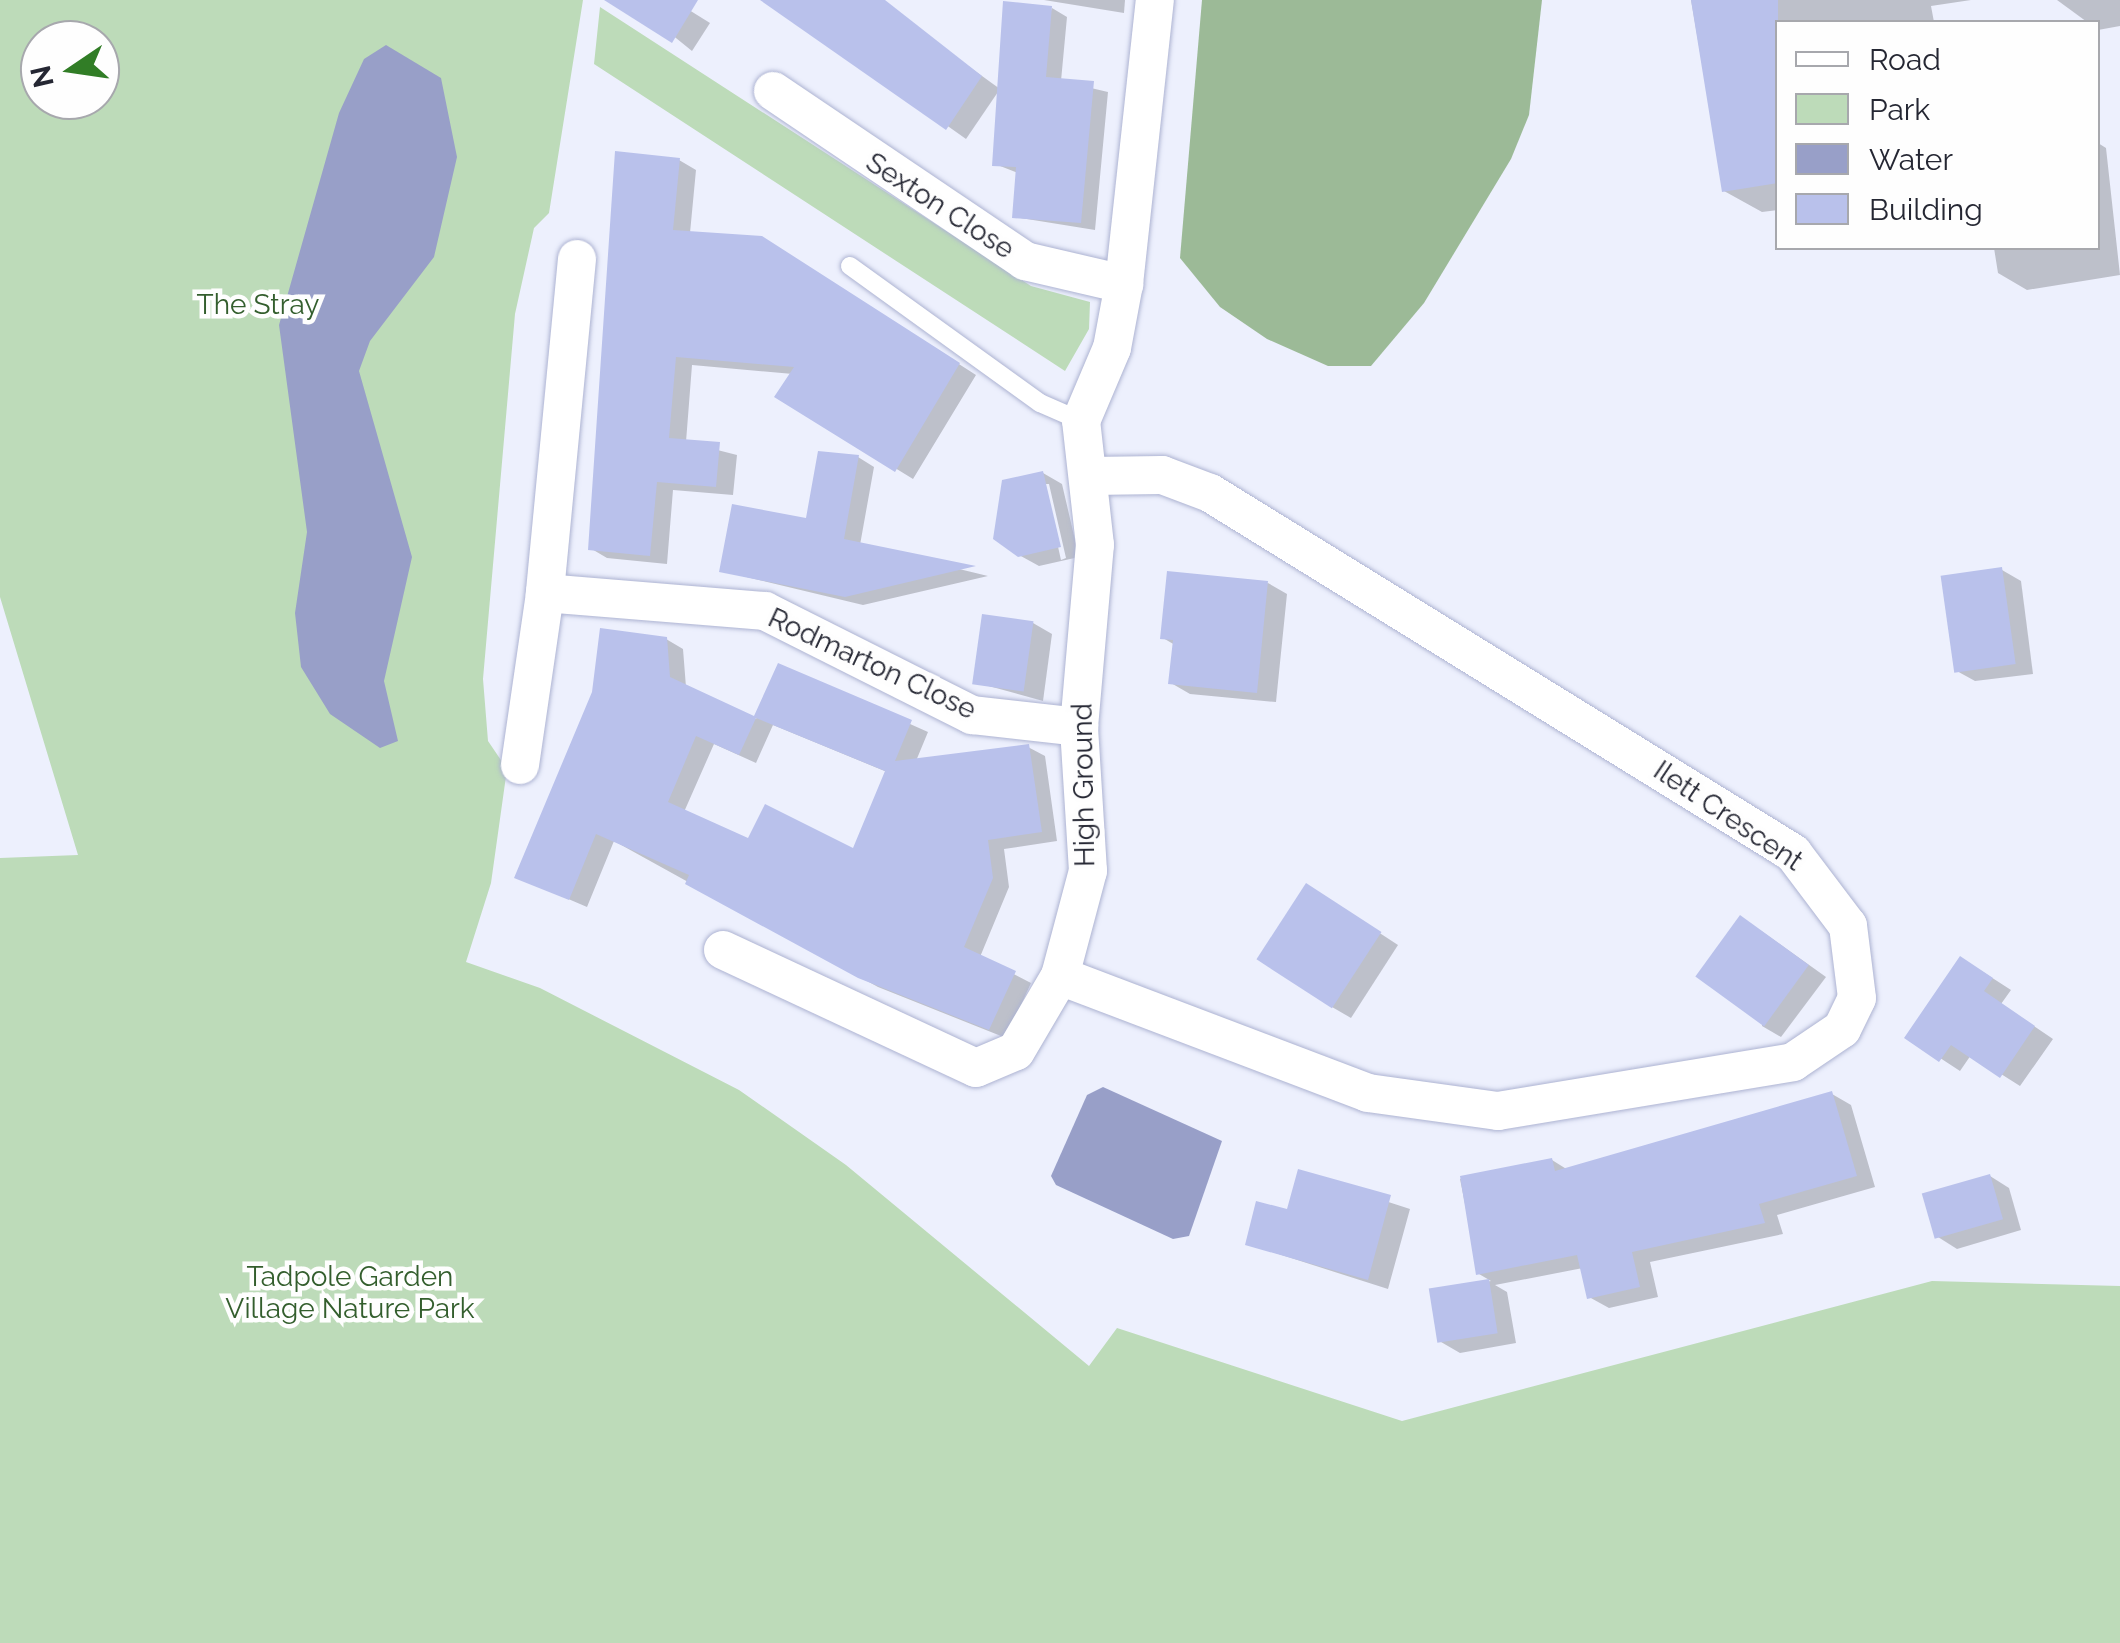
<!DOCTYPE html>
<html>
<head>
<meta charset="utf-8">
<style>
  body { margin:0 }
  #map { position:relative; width:2120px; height:1643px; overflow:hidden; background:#edf0fd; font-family:Raleway,sans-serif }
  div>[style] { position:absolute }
  .green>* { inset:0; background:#bddbb9 }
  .forest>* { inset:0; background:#9cba97 }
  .water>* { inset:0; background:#989fc8 }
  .shadow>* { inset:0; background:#0003 }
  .building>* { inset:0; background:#b9c1eb; transform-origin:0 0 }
  .roads { filter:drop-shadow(0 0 2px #adb3d2) drop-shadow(0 0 2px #adb3d2) }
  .service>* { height:18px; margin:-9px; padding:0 9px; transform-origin:9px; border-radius:9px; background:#fff }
  .minor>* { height:38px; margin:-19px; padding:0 19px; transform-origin:19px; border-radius:19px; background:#fff }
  span { translate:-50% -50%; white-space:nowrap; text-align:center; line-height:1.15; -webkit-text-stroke:9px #fefefe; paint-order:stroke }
  .street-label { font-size:28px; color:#252733 }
  .park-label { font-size:28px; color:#335e2d }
  .legend { position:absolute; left:1775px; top:20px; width:325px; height:230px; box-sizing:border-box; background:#fefefe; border:2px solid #a7a8ad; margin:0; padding:12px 18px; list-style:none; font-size:30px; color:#252733 }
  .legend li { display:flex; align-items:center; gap:20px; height:50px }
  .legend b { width:50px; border:2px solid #a7a8ad }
  .north { position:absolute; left:20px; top:20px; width:100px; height:100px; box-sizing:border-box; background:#fefefe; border:2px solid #a7a8ad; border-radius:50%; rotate:257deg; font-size:28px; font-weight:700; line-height:40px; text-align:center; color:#252733 }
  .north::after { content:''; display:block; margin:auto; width:35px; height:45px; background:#317d26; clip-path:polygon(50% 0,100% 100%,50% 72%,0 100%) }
</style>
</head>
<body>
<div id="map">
  <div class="green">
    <i style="clip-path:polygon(evenodd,0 0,583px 0,549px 213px,534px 228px,515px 314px,483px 679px,488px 741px,507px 769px,491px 883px,466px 962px,540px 988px,739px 1090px,846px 1165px,1089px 1366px,1117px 1328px,1402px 1421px,1932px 1281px,2120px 1286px,2120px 1643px,0 1643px,0 858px,78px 855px,0 597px,0 0,40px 40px,100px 40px,100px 100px,40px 100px,40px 40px)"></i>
    <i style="clip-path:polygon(600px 7px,1031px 286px,1090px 302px,1089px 329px,1065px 371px,594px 64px)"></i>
  </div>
  <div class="forest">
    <i style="clip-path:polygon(1202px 0,1542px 0,1529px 115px,1511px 159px,1424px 303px,1371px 366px,1328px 366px,1267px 339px,1220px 307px,1180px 258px)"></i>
  </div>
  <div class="water">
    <i style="clip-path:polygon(386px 45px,441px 78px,457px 157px,434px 257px,370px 341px,359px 371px,412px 557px,384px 681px,398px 741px,380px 748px,330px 714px,301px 667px,295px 613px,307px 532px,279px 325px,339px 113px,364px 59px)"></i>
    <i style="clip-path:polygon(1103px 1087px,1222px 1141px,1189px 1236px,1173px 1239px,1056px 1185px,1051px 1176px,1087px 1095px)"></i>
  </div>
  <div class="shadow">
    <i style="clip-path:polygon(629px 0,673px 0,710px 23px,692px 51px)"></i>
    <i style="clip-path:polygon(770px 0,877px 0,1000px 89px,966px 139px)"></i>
    <i style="clip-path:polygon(1044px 0,1125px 0,1124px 13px)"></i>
    <i style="clip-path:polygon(1691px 0,1971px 0,1931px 6px,1934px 22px,1778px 22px,1778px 210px,1762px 212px,1724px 191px)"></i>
    <i style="clip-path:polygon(2057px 0,2120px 0,2120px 26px,2098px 30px)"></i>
    <i style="clip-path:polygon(1052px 8px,1067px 17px,1061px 81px,1108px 92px,1095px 230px,1015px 217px,1018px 173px,995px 164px)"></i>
    <i style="clip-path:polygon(2098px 143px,2106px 148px,2120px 275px,2027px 290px,1998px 273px,1994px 248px,2098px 248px)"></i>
    <i style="clip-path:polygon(679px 160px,696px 170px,690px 233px,780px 249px,976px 375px,913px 479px,778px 396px,793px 374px,692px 365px,686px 442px,737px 455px,733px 495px,673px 490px,667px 564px,607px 558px,590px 548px)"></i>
    <i style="clip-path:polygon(858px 457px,874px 467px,860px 545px,988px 576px,863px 605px,722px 571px,808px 521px)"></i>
    <i style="clip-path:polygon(evenodd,1043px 473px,1062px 484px,1079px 557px,1039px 566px,1019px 555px,1043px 473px,1044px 484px,1049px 484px,1066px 558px,1061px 560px,1044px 484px)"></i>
    <i style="clip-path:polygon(2002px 570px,2021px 581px,2033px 674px,1975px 681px,1955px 670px)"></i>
    <i style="clip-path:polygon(1268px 583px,1287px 594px,1276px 702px,1190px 694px,1171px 683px,1175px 645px,1163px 638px)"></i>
    <i style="clip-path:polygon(1033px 623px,1052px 634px,1043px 701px,974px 682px)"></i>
    <i style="clip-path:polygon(evenodd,666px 639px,683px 649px,686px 687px,756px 719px,780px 666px,928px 732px,916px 761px,1028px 747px,1045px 756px,1057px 841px,1004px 849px,1009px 887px,980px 957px,1031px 983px,1006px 1038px,878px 987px,614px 841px,587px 907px,517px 877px,666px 639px,773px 725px,887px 772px,855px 851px,749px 842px,684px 812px,714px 744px,756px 763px,773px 725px)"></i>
    <i style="clip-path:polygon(1326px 898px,1398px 945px,1351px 1018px,1332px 1007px)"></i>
    <i style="clip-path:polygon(1760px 930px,1826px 977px,1781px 1037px,1762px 1026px)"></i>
    <i style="clip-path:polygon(1980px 970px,2011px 990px,2001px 1004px,2053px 1039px,2020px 1086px,1971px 1055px,1960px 1071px,1908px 1037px)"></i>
    <i style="clip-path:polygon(1832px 1094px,1851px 1105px,1875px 1187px,1777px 1215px,1783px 1234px,1650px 1262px,1658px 1297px,1609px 1308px,1589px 1297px,1583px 1268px,1495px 1285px,1507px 1292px,1516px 1343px,1460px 1353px,1441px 1342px,1432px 1291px,1491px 1281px,1479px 1274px,1460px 1179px,1552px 1160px,1568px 1170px)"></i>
    <i style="clip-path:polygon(1299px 1173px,1410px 1209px,1388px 1289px,1247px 1244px,1289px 1212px)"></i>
    <i style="clip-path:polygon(1990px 1176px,2009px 1188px,2021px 1230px,1957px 1249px,1938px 1237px)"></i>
  </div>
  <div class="building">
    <i style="clip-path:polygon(604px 0,698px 0,672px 43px)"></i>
    <i style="clip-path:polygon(760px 0,885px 0,982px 76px,946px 130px)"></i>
    <i style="clip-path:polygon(1691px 0,1778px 0,1778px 183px,1722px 192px)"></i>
    <i style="clip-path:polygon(1003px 1px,1052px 6px,1046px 77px,1094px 81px,1081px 223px,1012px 218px,1016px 167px,992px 166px)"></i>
    <i style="clip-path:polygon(615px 151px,680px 158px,673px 230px,762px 236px,960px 363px,895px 472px,774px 397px,794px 367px,676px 357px,669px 438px,720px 442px,716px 487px,657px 482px,650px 556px,588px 550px)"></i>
    <i style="clip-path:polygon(818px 451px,859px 455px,844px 539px,976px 566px,845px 597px,719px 572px,732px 504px,806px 518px)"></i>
    <i style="clip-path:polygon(1043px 471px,1061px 547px,1018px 557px,993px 539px,1002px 480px)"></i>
    <i style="left:2002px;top:567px;width:98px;height:62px;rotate:82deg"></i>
    <i style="clip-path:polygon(1167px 571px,1268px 581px,1257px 693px,1168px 684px,1173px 640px,1160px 639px)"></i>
    <i style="left:982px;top:614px;width:52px;height:71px;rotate:8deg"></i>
    <i style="clip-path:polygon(evenodd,600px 628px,667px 637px,670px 677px,754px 716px,778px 663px,912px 720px,895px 761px,1029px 744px,1042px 832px,988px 840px,993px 878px,964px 947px,1016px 971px,989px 1030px,858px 978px,685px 884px,689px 875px,596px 834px,569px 900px,514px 878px,592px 692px,600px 628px,756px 718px,885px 771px,853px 848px,765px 804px,748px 838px,668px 802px,696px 736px,739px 755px,756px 718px)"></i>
    <i style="left:1306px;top:883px;width:90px;height:91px;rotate:33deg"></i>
    <i style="left:1740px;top:915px;width:85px;height:76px;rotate:36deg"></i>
    <i style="clip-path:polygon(1960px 956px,1993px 978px,1984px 991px,2035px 1026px,2000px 1078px,1951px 1045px,1939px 1062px,1904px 1038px)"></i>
    <i style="clip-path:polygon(1832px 1091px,1857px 1176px,1759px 1204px,1765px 1223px,1632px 1252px,1640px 1287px,1587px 1299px,1577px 1255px,1476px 1275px,1460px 1176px,1552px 1158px,1555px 1171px)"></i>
    <i style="clip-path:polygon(1298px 1169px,1391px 1195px,1368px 1280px,1245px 1245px,1256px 1201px,1287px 1209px)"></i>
    <i style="left:1990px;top:1174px;width:47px;height:71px;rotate:74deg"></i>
    <i style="left:1489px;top:1279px;width:55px;height:61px;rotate:81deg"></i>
  </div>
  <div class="roads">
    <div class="service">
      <i style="left:850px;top:266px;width:234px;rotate:35.8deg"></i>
      <i style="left:1040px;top:403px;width:45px;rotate:23.7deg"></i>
    </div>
    <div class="minor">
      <i style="left:773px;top:91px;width:304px;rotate:34deg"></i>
      <i style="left:1025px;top:261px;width:102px;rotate:13.1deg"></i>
      <i style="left:577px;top:259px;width:336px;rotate:95.5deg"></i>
      <i style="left:545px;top:593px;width:221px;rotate:4.7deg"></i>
      <i style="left:765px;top:611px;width:232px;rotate:26.7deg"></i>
      <i style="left:972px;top:715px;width:108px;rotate:6.4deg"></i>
      <i style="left:520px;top:765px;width:174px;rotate:-81.7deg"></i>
      <i style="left:723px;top:950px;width:279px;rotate:25deg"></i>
      <i style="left:976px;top:1068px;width:43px;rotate:-23deg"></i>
      <i style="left:1016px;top:1051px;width:87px;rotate:-59.6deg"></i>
      <i style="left:1060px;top:976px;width:109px;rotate:-75.1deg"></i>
      <i style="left:1088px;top:871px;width:144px;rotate:-93.6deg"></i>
      <i style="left:1079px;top:727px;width:183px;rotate:-85deg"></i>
      <i style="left:1095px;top:545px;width:125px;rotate:-96.4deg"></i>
      <i style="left:1081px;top:421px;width:79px;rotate:-67deg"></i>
      <i style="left:1112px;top:348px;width:65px;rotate:-79.4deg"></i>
      <i style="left:1124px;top:284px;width:286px;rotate:-83.8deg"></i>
      <i style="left:1060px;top:976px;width:329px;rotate:20.8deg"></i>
      <i style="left:1368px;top:1093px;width:131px;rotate:7.9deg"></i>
      <i style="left:1498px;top:1111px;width:299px;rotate:-9.4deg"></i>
      <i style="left:1793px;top:1062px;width:59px;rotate:-34deg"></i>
      <i style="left:1842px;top:1029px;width:34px;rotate:-64deg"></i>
      <i style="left:1857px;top:998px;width:73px;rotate:-97.1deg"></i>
      <i style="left:1848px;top:926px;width:91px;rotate:-127deg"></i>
      <i style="left:1793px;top:853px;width:685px;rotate:-148.3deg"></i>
      <i style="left:1210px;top:493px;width:51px;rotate:-159.4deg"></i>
      <i style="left:1162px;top:475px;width:72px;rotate:179.2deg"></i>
    </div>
  </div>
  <div class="street-label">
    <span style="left:940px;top:206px;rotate:33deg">Sexton Close</span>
    <span style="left:872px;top:664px;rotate:25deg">Rodmarton Close</span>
    <span style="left:1084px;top:785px;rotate:-91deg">High Ground</span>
    <span style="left:1728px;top:816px;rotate:34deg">Ilett Crescent</span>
  </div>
  <div class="park-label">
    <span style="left:258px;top:305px">The Stray</span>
    <span style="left:350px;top:1293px">Tadpole Garden<br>Village Nature Park</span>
  </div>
  <ul class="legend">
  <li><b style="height:12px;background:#fff"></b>Road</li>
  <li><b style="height:28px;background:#bddbb9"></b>Park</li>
  <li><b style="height:28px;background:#989fc8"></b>Water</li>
  <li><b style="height:28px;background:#b9c1eb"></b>Building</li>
  </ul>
  <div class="north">N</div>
</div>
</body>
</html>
